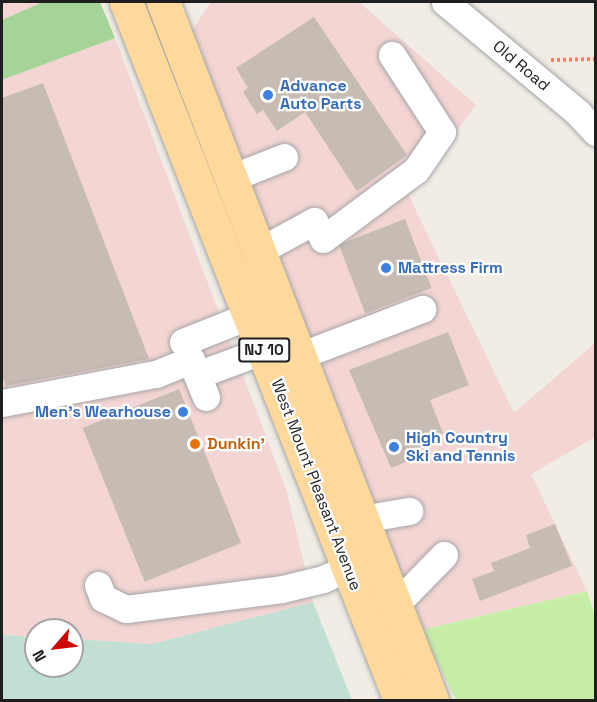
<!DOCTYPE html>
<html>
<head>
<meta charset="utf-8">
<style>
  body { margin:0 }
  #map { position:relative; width:597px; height:702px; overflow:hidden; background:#f1ede5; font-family:"Space Grotesk",sans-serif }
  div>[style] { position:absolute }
  .commercial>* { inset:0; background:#f3d5d3 }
  .grass>* { inset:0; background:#c7eea7 }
  .forest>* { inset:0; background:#a6d397 }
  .wetland>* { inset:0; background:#c1e0d3 }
  .building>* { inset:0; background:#c6bcb4; transform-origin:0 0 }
  .path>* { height:4px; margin-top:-2px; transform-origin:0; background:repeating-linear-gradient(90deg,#ff7d67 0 3px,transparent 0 6px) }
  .roads { filter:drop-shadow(0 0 2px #a6a6a6) drop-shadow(0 0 2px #a6a6a6) }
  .minor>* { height:27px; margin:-13.5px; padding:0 13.5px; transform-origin:13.5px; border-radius:13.5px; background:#fff }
  .major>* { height:33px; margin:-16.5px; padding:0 16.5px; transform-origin:16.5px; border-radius:16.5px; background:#ffd89b }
  .dots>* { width:16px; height:16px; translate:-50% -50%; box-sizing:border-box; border:3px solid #fff; border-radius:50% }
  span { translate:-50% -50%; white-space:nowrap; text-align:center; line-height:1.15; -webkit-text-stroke:4.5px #fff; paint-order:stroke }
  .shield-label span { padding:2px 4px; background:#fff; border:2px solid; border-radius:4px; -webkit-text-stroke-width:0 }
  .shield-label { font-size:15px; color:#1f1f1f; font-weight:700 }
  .street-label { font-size:16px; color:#1f1f1f }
  .shop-label { font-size:16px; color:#366cbe; font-weight:700 }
  .left { translate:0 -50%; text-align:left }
  .right { translate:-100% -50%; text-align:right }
  .food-label { font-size:16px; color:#c56008; font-weight:700 }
  .frame { position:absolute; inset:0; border:3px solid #1f1f1f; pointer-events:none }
  .north { position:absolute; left:24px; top:618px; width:60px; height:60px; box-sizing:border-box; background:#fff; border:2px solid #a5a5a5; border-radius:50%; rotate:242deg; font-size:16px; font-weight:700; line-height:24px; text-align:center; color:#1f1f1f }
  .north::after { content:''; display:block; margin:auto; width:21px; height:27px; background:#ce0800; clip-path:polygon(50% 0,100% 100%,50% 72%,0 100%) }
</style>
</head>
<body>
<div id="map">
  <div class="commercial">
    <i style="clip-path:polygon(2px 2px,43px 2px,2px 20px)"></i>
    <i style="clip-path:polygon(211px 2px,359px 2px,476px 105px,408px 194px,514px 413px,595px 343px,595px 437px,531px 474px,587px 591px,421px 630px,186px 39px)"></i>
    <i style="clip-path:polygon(115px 38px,287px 492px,313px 602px,152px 644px,72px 639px,72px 630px,36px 630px,36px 637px,2px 635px,2px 80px)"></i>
  </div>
  <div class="grass">
    <i style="clip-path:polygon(587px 591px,595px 615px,595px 700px,456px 700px,421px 630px)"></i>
  </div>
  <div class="forest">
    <i style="clip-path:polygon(43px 2px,100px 2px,115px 38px,2px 80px,2px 20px)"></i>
  </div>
  <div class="wetland">
    <i style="clip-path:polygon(313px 602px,352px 700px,2px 700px,2px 635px,36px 637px,36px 666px,72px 666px,72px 639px,152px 644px)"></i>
  </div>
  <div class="building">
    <i style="clip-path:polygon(314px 17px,407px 155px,357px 191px,305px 112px,277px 131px,263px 110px,257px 114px,243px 92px,248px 88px,236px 68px)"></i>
    <i style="clip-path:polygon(43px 83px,149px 359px,6px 386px,2px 376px,2px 98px)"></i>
    <i style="left:405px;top:219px;width:74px;height:71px;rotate:69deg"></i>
    <i style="clip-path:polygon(448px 332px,469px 385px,430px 400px,443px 433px,421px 441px,424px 448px,404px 456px,406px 462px,391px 468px,349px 370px)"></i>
    <i style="left:179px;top:389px;width:166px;height:104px;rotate:68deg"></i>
    <i style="clip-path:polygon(555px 524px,572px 566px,480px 601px,472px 579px,494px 571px,491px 563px,530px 548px,526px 535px)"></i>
  </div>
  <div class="path">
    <i style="left:551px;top:60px;width:45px;rotate:-1.3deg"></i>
  </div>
  <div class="roads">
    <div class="minor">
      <i style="left:445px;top:2px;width:173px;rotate:39.8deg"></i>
      <i style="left:578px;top:113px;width:26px;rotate:47deg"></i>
      <i style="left:231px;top:178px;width:57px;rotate:-21.6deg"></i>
      <i style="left:259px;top:251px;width:63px;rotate:-28.6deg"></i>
      <i style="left:314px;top:221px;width:20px;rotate:63deg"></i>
      <i style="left:323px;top:239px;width:116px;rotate:-36.6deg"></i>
      <i style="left:416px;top:170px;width:46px;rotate:-55.6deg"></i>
      <i style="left:442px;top:132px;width:92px;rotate:-123deg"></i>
      <i style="left:183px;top:342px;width:73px;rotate:-21.7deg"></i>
      <i style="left:299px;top:356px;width:132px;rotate:-20.9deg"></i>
      <i style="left:197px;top:375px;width:72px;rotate:-20.5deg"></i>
      <i style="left:2px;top:403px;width:157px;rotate:-10.7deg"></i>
      <i style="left:156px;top:374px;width:38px;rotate:-22deg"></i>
      <i style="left:191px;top:360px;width:40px;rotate:68deg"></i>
      <i style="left:362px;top:519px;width:48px;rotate:-9.7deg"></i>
      <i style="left:98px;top:585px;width:14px;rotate:69deg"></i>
      <i style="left:103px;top:598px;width:25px;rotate:26deg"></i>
      <i style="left:126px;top:609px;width:157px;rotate:-7.3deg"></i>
      <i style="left:282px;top:589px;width:42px;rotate:-13.7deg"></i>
      <i style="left:323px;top:579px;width:27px;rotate:-24deg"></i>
      <i style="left:395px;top:605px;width:70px;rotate:-45.6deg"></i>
    </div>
    <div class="major">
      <i style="left:126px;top:2px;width:750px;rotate:68.57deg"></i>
      <i style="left:163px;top:2px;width:748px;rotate:68.92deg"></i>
    </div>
  </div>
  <div class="dots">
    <i style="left:268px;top:95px;background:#3f7fe0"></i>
    <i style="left:386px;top:268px;background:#3f7fe0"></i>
    <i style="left:183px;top:412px;background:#3f7fe0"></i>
    <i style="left:195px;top:444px;background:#e8710a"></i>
    <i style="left:394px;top:447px;background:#3f7fe0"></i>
  </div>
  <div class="shield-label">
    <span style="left:264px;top:350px">NJ 10</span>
  </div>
  <div class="street-label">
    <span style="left:521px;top:66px;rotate:40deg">Old Road</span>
    <span style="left:316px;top:485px;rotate:69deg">West Mount Pleasant Avenue</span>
  </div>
  <div class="shop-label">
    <span class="left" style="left:280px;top:95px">Advance<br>Auto Parts</span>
    <span class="left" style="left:398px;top:268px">Mattress Firm</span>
    <span class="right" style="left:171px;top:412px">Men's Wearhouse</span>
    <span class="left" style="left:406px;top:447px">High Country<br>Ski and Tennis</span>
  </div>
  <div class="food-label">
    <span class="left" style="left:207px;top:444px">Dunkin'</span>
  </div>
  <div class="frame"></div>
  <div class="north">N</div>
</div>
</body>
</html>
